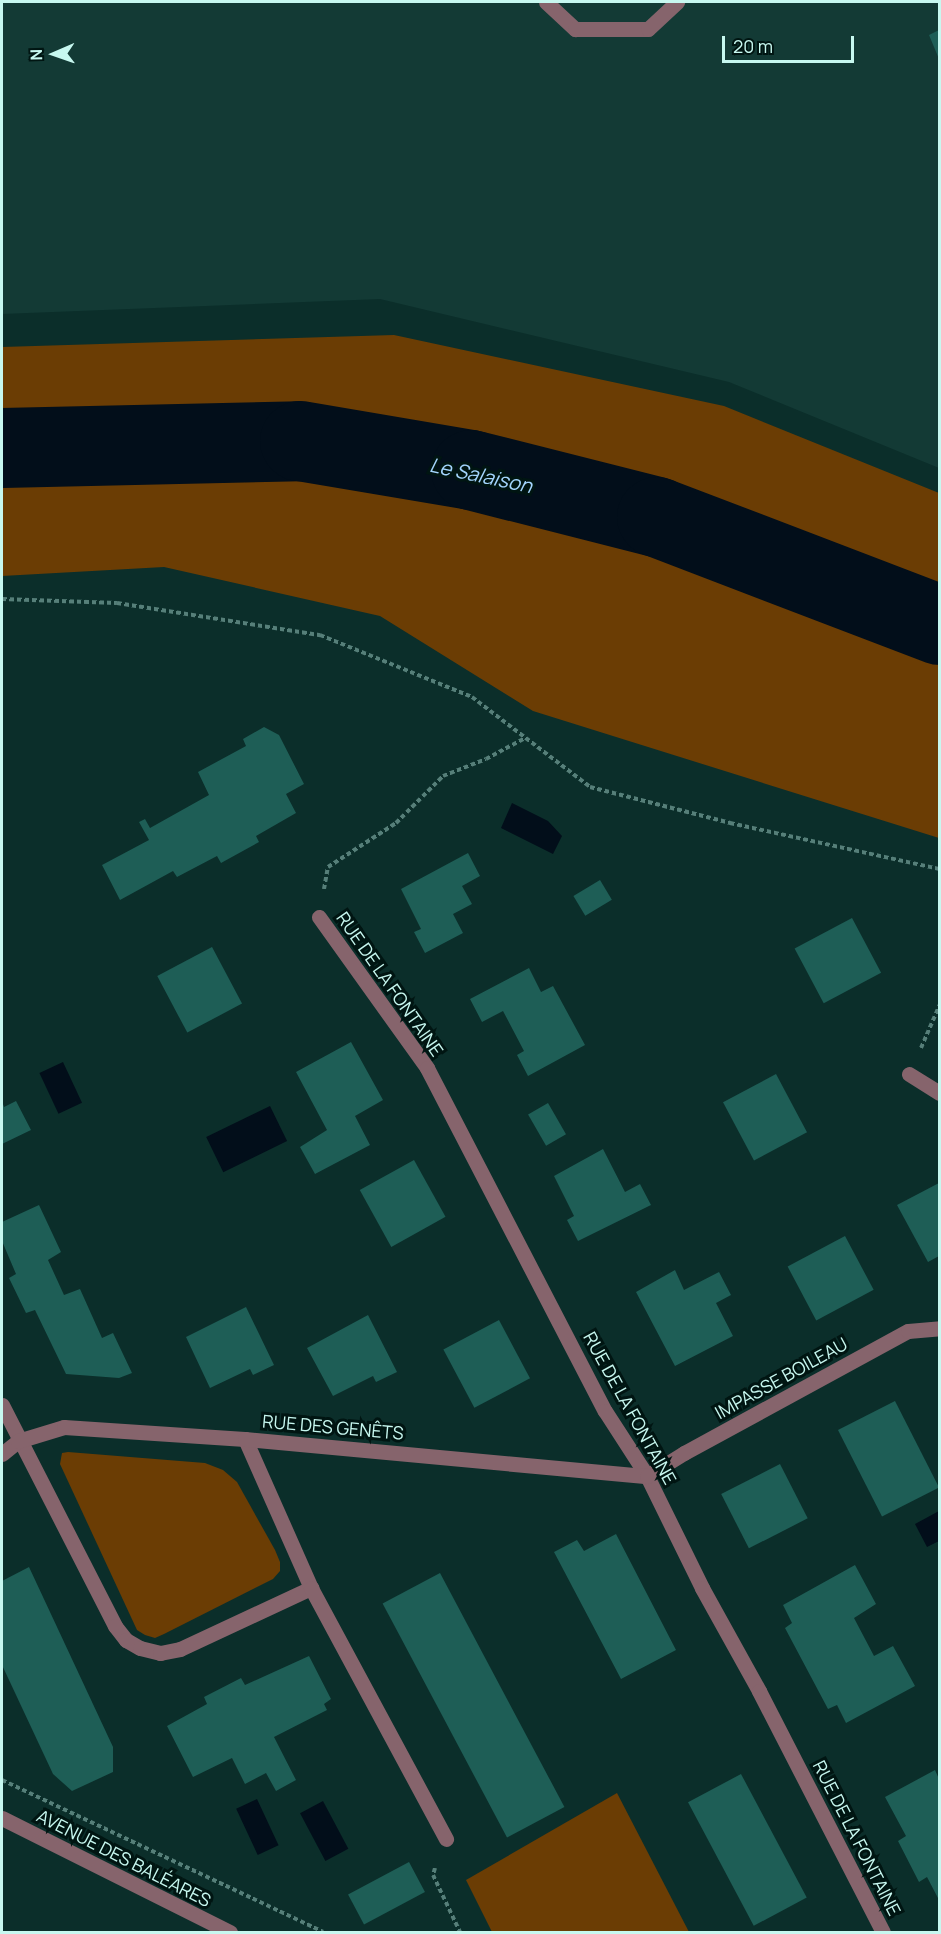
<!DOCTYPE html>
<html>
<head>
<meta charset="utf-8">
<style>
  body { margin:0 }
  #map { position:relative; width:941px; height:1934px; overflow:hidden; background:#0b2e2a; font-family:Manrope,sans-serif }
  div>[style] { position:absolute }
  .built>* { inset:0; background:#133a35 }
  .green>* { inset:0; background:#6b3d04 }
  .water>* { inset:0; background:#020e1a; transform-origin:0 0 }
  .river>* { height:80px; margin:-40px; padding:0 40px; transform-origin:40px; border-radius:40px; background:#020e1a }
  .building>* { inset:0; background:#1e5e56; transform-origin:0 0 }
  .path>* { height:4px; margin-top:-2px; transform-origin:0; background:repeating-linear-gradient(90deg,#567f79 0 4.5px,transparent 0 7.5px) }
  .lane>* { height:15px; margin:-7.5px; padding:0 7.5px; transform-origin:7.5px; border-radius:7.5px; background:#86646c }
  .street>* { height:15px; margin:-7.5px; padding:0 7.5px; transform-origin:7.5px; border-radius:7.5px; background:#86646c }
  span { translate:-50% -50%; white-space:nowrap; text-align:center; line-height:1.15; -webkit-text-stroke:6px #001512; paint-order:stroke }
  .street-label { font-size:18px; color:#c7f8f0 }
  .water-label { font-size:20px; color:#a4d5fe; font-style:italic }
  .frame { position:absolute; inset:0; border:3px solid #c7f8f0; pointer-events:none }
  .north { position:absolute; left:24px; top:24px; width:60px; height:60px; -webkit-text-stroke:4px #001512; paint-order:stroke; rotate:268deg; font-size:16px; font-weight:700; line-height:24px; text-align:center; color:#c7f8f0 }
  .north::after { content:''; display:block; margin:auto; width:21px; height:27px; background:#c7f8f0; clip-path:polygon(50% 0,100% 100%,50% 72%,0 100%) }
  .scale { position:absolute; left:722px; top:36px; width:132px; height:27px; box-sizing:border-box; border:3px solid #c7f8f0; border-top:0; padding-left:8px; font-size:18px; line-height:21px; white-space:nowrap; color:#c7f8f0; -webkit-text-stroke:4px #001512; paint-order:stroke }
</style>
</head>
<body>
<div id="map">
  <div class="built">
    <i style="clip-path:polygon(2px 2px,939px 2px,939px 468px,729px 382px,380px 299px,2px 314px)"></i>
  </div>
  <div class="green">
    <i style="clip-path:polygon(394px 335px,724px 406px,939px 493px,939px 838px,533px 711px,380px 616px,164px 567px,2px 576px,2px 347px)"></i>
    <i style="clip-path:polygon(68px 1452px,205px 1463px,223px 1470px,237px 1482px,275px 1550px,280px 1562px,280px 1571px,273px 1579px,164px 1634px,155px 1638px,145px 1635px,137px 1630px,60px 1464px,62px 1453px)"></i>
    <i style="clip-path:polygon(617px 1793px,689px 1932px,492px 1932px,466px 1880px)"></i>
  </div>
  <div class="water">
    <i style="clip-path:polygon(512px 803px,548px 821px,562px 836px,553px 854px,501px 828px)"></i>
    <i style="left:63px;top:1062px;width:45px;height:26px;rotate:65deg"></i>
    <i style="left:270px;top:1106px;width:39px;height:71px;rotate:64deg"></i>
    <i style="clip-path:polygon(939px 1511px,939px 1541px,927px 1547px,915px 1524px)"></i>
    <i style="left:257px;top:1799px;width:51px;height:23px;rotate:65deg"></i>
    <i style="left:323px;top:1801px;width:54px;height:26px;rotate:62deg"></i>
  </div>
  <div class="river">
    <i style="left:2px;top:448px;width:298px;rotate:-1.3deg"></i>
    <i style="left:300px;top:441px;width:173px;rotate:9.6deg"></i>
    <i style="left:471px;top:470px;width:192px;rotate:14.2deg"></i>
    <i style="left:657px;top:517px;width:303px;rotate:20.9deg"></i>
  </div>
  <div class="building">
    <i style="clip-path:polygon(939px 30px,939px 59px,929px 35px)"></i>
    <i style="clip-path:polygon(264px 727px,279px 735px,304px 784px,286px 794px,296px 813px,256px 836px,259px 842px,221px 863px,217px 856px,177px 877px,173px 871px,120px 900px,102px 865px,149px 840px,139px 822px,145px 819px,150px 828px,209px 795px,198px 772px,246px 746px,243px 739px)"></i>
    <i style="clip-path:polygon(468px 853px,480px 876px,462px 886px,472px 904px,453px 914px,463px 933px,425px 953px,414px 932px,421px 929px,401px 889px)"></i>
    <i style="left:600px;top:880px;width:23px;height:31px;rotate:59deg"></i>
    <i style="left:852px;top:918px;width:62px;height:65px;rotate:62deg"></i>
    <i style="left:212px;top:947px;width:64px;height:62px;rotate:62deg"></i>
    <i style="clip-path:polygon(529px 968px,541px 992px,553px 986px,585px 1045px,528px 1076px,517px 1055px,524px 1051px,503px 1011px,482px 1022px,470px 999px)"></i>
    <i style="clip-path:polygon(351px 1042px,383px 1100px,355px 1116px,370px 1145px,315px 1174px,300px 1147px,327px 1130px,296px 1072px)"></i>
    <i style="left:776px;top:1074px;width:66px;height:60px;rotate:62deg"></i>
    <i style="clip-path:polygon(2px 1101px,4px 1107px,16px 1101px,31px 1130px,2px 1144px)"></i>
    <i style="left:548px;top:1103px;width:36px;height:23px;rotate:60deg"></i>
    <i style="clip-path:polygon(603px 1149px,625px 1192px,640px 1184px,651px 1205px,578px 1241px,567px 1220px,574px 1216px,554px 1176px)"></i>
    <i style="left:414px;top:1160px;width:65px;height:62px;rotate:61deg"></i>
    <i style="clip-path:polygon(939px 1183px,939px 1256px,928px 1262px,897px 1205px)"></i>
    <i style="clip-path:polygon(39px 1205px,61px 1252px,48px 1260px,64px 1295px,80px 1289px,102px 1338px,113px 1333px,132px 1373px,119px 1378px,66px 1374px,35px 1310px,26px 1313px,9px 1278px,16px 1274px,2px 1241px,2px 1222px)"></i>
    <i style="left:845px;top:1236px;width:61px;height:65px;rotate:62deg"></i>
    <i style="clip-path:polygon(675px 1270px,684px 1290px,719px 1272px,731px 1295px,716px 1303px,733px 1336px,675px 1366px,636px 1292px)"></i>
    <i style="clip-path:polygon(246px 1307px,274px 1365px,253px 1375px,250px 1369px,210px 1388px,186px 1337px)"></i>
    <i style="clip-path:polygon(368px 1315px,397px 1372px,376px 1382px,373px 1376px,333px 1396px,307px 1348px)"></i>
    <i style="left:499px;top:1320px;width:66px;height:63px;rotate:62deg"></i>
    <i style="left:895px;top:1401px;width:97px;height:64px;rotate:63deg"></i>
    <i style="left:780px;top:1464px;width:61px;height:66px;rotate:63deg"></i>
    <i style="clip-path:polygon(616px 1534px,676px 1650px,621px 1679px,554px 1552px,577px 1540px,584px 1551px)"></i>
    <i style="clip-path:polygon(855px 1565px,876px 1604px,854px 1618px,874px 1656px,893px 1646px,915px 1686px,846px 1723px,837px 1705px,828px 1709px,785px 1628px,792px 1623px,783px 1605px)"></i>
    <i style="clip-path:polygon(29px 1567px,113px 1747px,113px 1772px,72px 1791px,53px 1774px,2px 1665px,2px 1581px)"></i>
    <i style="left:440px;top:1573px;width:265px;height:65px;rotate:62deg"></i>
    <i style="clip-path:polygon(309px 1656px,331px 1699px,324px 1704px,327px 1710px,274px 1737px,296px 1780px,276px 1791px,266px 1773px,245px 1784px,232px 1758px,193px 1777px,167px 1726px,207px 1704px,204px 1697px,241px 1678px,245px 1685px)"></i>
    <i style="clip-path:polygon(935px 1770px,939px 1779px,939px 1900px,927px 1877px,919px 1882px,898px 1841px,906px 1836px,885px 1797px)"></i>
    <i style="left:741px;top:1774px;width:140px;height:60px;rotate:62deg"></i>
    <i style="left:409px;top:1862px;width:34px;height:69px;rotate:62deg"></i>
  </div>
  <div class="path">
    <i style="left:2px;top:599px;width:115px;rotate:2deg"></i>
    <i style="left:117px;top:603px;width:206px;rotate:9deg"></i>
    <i style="left:320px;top:635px;width:164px;rotate:22.2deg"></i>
    <i style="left:472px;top:697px;width:148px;rotate:37.3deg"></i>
    <i style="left:590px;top:787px;width:145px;rotate:14.4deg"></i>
    <i style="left:730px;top:823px;width:215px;rotate:12.4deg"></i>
    <i style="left:324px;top:889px;width:22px;rotate:-80deg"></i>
    <i style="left:328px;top:867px;width:81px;rotate:-32.9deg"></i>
    <i style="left:396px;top:823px;width:66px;rotate:-45deg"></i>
    <i style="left:443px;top:776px;width:46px;rotate:-21.6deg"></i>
    <i style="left:486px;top:759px;width:44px;rotate:-28.3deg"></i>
    <i style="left:921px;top:1048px;width:48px;rotate:-66.6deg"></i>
    <i style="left:2px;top:1780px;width:355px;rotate:25.3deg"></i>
    <i style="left:435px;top:1868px;width:7px;rotate:106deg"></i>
    <i style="left:433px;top:1875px;width:63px;rotate:64.7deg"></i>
  </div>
  <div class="lane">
    <i style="left:546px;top:2px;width:40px;rotate:43deg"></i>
    <i style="left:575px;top:29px;width:73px"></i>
    <i style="left:648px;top:29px;width:40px;rotate:-43deg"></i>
  </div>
  <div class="street">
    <i style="left:319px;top:917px;width:186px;rotate:54.4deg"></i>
    <i style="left:427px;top:1068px;width:386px;rotate:62.6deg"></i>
    <i style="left:605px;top:1411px;width:77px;rotate:57.1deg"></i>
    <i style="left:647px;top:1476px;width:125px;rotate:63.8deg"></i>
    <i style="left:702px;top:1588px;width:118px;rotate:61deg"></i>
    <i style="left:759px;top:1691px;width:271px;rotate:62.8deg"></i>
    <i style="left:909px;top:1074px;width:36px;rotate:32deg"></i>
    <i style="left:2px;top:1405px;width:248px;rotate:62.9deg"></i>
    <i style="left:115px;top:1626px;width:18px;rotate:52deg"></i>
    <i style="left:126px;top:1640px;width:16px;rotate:30deg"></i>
    <i style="left:140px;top:1648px;width:21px;rotate:14deg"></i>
    <i style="left:160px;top:1653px;width:20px;rotate:-11deg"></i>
    <i style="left:180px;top:1649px;width:145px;rotate:-25deg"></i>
    <i style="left:245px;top:1439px;width:163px;rotate:66.1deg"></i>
    <i style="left:311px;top:1588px;width:285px;rotate:61.7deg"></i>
    <i style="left:2px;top:1454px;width:21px;rotate:-39deg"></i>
    <i style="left:18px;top:1441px;width:48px;rotate:-16.9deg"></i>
    <i style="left:64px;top:1427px;width:181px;rotate:3.8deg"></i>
    <i style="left:245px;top:1439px;width:404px;rotate:5.3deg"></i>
    <i style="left:647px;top:1476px;width:44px;rotate:-31.9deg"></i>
    <i style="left:684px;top:1453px;width:255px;rotate:-28.6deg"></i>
    <i style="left:908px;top:1331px;width:32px;rotate:-5deg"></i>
    <i style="left:2px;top:1818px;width:255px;rotate:26.6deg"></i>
  </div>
  <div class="street-label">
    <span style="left:390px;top:984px;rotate:55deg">RUE DE LA FONTAINE</span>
    <span style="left:781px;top:1378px;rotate:-29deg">IMPASSE BOILEAU</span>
    <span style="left:630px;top:1408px;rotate:61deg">RUE DE LA FONTAINE</span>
    <span style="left:333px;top:1427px;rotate:5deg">RUE DES GENÊTS</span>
    <span style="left:857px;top:1838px;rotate:63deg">RUE DE LA FONTAINE</span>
    <span style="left:124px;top:1858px;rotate:27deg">AVENUE DES BALÉARES</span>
  </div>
  <div class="water-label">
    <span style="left:481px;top:475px;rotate:12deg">Le Salaison</span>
  </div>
  <div class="frame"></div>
  <div class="north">N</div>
  <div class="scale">20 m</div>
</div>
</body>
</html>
